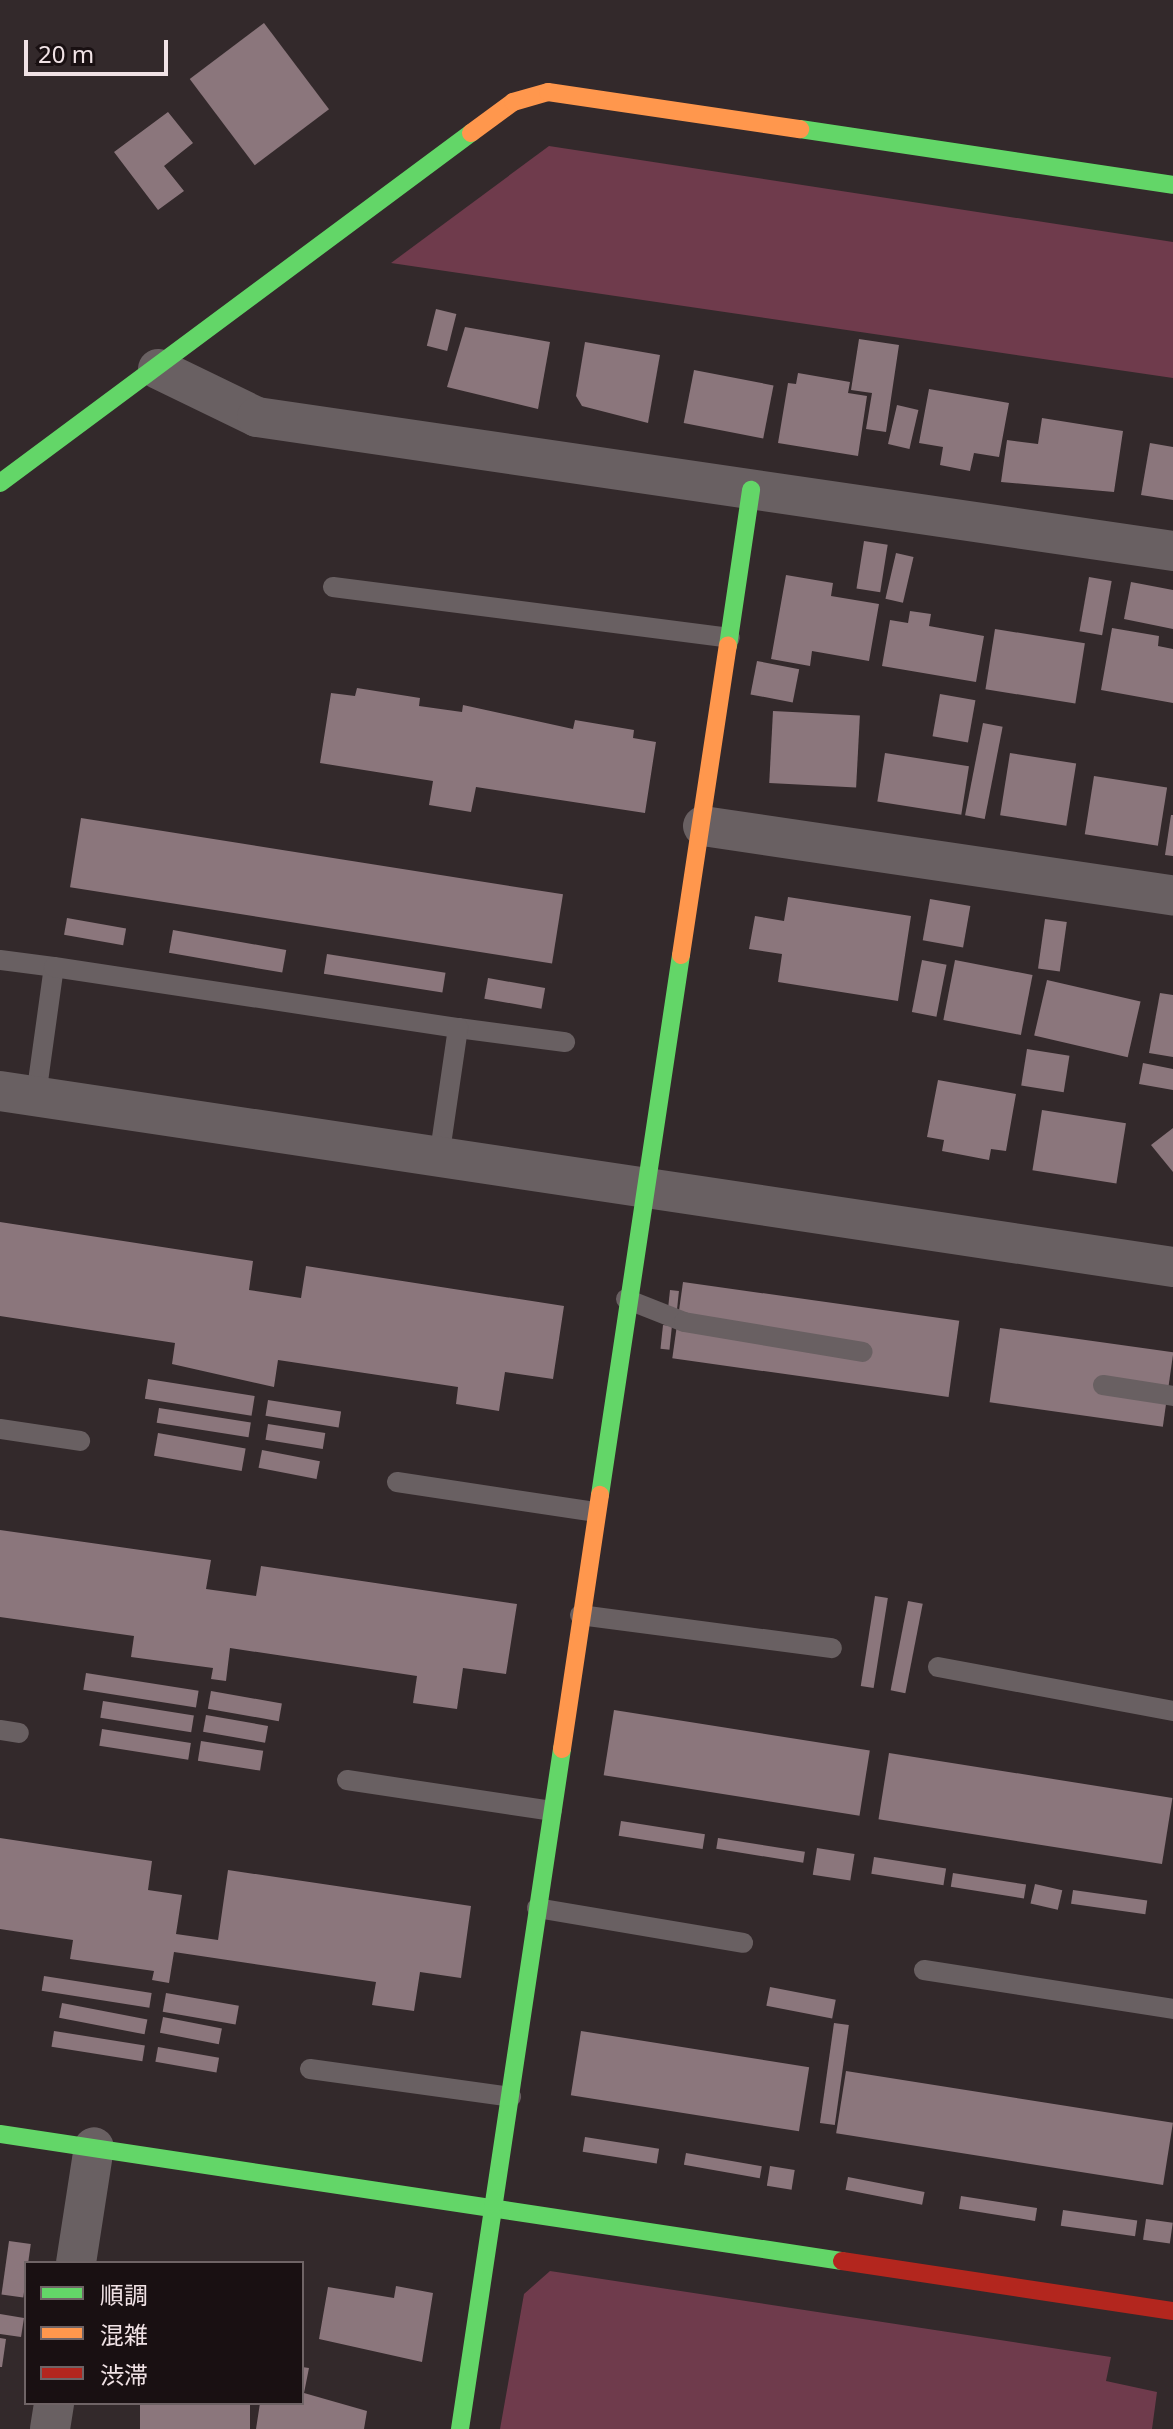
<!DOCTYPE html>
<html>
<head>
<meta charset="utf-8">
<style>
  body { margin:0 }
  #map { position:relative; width:1173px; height:2429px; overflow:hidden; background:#33292b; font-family:"Noto Sans","Noto Sans JP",sans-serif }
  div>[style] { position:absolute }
  .green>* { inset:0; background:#6f3b4c }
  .building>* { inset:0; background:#8b767c; transform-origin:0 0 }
  .lane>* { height:20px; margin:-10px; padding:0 10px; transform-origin:10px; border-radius:10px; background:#696062 }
  .street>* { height:40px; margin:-20px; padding:0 20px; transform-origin:20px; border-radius:20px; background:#696062 }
  .fast>* { height:18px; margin:-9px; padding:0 9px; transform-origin:9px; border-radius:9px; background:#63d668 }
  .slow>* { height:18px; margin:-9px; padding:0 9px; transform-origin:9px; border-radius:9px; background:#ff974d }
  .jam>* { height:18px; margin:-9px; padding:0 9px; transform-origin:9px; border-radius:9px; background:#b3261e }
  span { translate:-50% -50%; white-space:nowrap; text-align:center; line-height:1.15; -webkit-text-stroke:8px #191012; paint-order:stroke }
  .legend { position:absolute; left:24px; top:2261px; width:280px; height:144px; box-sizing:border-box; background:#191012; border:2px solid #6f6466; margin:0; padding:10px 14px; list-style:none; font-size:24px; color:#f0e2e5 }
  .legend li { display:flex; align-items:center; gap:16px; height:40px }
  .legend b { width:40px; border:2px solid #6f6466 }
  .scale { position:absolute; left:24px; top:40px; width:144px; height:36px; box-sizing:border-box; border:4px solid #f0e2e5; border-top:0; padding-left:10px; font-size:24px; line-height:28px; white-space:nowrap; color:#f0e2e5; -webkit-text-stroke:6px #191012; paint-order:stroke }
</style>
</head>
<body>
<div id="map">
  <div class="green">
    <i style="clip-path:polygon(549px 146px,1173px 242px,1173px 378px,391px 263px)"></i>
    <i style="clip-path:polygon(550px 2271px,1111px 2357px,1106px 2381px,1157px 2392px,1152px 2429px,500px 2429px,524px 2294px)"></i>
  </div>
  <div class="building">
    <i style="left:264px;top:23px;width:108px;height:93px;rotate:53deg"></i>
    <i style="clip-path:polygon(168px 112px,193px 143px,164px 166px,184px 191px,158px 210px,114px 152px)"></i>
    <i style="left:436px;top:309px;width:21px;height:38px;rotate:14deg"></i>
    <i style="clip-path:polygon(465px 327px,550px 342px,538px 409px,447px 387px)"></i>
    <i style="clip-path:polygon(859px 339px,899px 345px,886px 432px,866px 429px,872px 393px,851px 390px)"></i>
    <i style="clip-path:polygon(585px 342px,660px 355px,648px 423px,582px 406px,576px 396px)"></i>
    <i style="left:694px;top:370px;width:81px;height:54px;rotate:11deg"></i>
    <i style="clip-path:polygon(798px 373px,850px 382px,848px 393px,867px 396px,858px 456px,778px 443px,788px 383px,796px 384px)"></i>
    <i style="clip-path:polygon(929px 389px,1009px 403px,999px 457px,974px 453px,970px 471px,940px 465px,943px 447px,919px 443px)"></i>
    <i style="left:897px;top:405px;width:22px;height:40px;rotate:13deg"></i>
    <i style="clip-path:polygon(1042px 418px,1123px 431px,1114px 492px,1001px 482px,1007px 440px,1038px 444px)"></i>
    <i style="clip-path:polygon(1150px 443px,1173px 447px,1173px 500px,1141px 495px)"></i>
    <i style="left:864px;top:541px;width:24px;height:48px;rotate:9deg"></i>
    <i style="left:896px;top:553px;width:18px;height:47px;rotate:13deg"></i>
    <i style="clip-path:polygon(786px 575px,833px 583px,831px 596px,879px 604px,869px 661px,812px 651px,810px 666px,771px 659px)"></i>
    <i style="left:1089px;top:577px;width:23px;height:55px;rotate:10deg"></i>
    <i style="clip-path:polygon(1131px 582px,1173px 590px,1173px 629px,1124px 619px)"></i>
    <i style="clip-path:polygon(910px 611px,931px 614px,929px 626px,984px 636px,976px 682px,882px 666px,890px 620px,908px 623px)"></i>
    <i style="clip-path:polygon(1112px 628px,1159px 636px,1158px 646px,1173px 649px,1173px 703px,1101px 690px)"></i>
    <i style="left:995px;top:629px;width:91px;height:61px;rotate:9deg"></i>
    <i style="left:757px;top:661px;width:43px;height:34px;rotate:11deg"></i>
    <i style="clip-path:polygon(357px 688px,420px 698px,419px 706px,462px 712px,463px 705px,573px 729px,575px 720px,634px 730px,633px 738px,656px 742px,645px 813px,476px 787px,471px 812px,429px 805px,433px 781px,320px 763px,331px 693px,355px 696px)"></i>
    <i style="left:940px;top:694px;width:36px;height:43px;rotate:10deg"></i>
    <i style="left:773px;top:711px;width:87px;height:72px;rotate:3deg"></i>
    <i style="left:983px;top:723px;width:20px;height:94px;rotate:11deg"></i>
    <i style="left:885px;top:753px;width:85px;height:49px;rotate:9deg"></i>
    <i style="left:1010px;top:753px;width:67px;height:63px;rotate:9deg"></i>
    <i style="left:1094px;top:776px;width:74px;height:59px;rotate:9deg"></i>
    <i style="clip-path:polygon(1171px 815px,1173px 815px,1173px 856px,1165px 855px)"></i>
    <i style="left:81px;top:818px;width:488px;height:70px;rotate:9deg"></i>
    <i style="clip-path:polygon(788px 897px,911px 916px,898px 1001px,778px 982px,782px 954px,749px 949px,755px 916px,784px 921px)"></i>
    <i style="left:930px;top:899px;width:41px;height:42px;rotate:10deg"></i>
    <i style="left:67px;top:918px;width:60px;height:17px;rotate:10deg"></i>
    <i style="left:1045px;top:919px;width:22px;height:50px;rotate:8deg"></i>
    <i style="left:173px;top:930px;width:115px;height:23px;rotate:10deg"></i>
    <i style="left:327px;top:954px;width:120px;height:20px;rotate:9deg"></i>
    <i style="left:922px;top:960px;width:25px;height:53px;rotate:11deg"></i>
    <i style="left:955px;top:960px;width:79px;height:61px;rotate:11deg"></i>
    <i style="left:488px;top:978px;width:58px;height:21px;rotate:10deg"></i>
    <i style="left:1047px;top:980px;width:96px;height:57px;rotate:13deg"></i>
    <i style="clip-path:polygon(1160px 993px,1173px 995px,1173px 1057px,1149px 1053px)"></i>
    <i style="left:1027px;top:1049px;width:43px;height:37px;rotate:9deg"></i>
    <i style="clip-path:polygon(1143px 1063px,1173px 1069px,1173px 1090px,1139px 1084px)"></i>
    <i style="clip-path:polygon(938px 1080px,1016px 1094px,1006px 1151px,991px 1149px,989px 1160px,942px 1151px,944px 1140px,927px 1137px)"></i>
    <i style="left:1042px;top:1110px;width:85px;height:61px;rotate:9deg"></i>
    <i style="clip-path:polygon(1173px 1128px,1173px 1172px,1151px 1145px)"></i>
    <i style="clip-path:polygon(0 1222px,253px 1261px,249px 1290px,301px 1298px,306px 1266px,564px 1306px,553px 1379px,505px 1372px,499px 1411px,456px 1404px,458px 1387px,278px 1360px,274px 1387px,172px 1364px,175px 1343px,0 1316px)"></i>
    <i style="left:683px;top:1282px;width:279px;height:77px;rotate:8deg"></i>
    <i style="left:670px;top:1290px;width:9px;height:27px;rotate:6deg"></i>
    <i style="left:663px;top:1325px;width:9px;height:24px;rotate:6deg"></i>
    <i style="left:1000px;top:1328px;width:175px;height:75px;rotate:8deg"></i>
    <i style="left:148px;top:1379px;width:108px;height:20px;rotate:9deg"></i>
    <i style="left:268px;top:1400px;width:74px;height:16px;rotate:9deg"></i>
    <i style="left:159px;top:1408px;width:93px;height:15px;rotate:9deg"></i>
    <i style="left:268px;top:1424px;width:58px;height:16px;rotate:9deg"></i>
    <i style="left:158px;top:1433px;width:89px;height:23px;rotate:10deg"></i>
    <i style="left:262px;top:1450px;width:59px;height:18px;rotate:11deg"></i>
    <i style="clip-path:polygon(0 1530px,211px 1560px,206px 1589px,256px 1596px,261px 1566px,517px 1604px,506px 1674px,463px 1668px,457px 1709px,413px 1703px,417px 1676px,230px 1648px,226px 1681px,211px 1679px,213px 1668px,131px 1657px,134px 1636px,0 1617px)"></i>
    <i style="left:875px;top:1596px;width:13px;height:91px;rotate:9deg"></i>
    <i style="left:908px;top:1601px;width:15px;height:91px;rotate:11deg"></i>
    <i style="left:86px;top:1673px;width:114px;height:17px;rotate:9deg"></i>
    <i style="left:211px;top:1691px;width:72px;height:18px;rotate:10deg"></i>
    <i style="left:103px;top:1701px;width:92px;height:17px;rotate:9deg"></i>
    <i style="left:614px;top:1710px;width:259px;height:66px;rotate:9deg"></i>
    <i style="left:206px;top:1715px;width:63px;height:17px;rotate:10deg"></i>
    <i style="left:102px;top:1729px;width:90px;height:17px;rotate:9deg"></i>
    <i style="left:201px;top:1741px;width:63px;height:20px;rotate:9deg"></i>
    <i style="left:889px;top:1753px;width:287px;height:67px;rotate:9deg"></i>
    <i style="left:621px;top:1821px;width:85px;height:15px;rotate:9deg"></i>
    <i style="clip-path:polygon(0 1838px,152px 1861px,148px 1890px,182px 1895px,176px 1934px,218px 1940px,228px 1870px,471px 1906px,461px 1978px,420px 1972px,414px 2011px,372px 2005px,376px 1982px,174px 1952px,169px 1983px,152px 1980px,154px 1971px,70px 1959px,73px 1940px,0 1929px)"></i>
    <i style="left:718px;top:1838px;width:88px;height:11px;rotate:9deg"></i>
    <i style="left:817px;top:1848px;width:38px;height:27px;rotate:9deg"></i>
    <i style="left:874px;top:1857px;width:73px;height:17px;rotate:9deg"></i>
    <i style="left:953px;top:1873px;width:74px;height:14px;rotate:9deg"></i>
    <i style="left:1035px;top:1884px;width:28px;height:20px;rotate:13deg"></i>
    <i style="left:1073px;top:1890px;width:75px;height:14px;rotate:8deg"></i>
    <i style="left:44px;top:1976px;width:109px;height:15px;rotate:9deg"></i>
    <i style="left:770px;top:1987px;width:67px;height:19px;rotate:11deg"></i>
    <i style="left:166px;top:1993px;width:74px;height:19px;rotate:10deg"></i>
    <i style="left:62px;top:2003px;width:87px;height:15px;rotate:11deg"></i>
    <i style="left:163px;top:2017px;width:60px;height:16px;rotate:11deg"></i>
    <i style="left:834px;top:2023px;width:15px;height:101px;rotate:8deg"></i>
    <i style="left:54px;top:2031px;width:92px;height:16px;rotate:9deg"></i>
    <i style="left:581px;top:2031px;width:231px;height:65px;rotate:9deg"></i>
    <i style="left:158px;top:2047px;width:62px;height:15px;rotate:10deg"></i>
    <i style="left:846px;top:2071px;width:331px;height:63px;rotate:9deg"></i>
    <i style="left:585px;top:2137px;width:75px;height:15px;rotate:9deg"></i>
    <i style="left:686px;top:2153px;width:77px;height:12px;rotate:10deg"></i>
    <i style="left:770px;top:2166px;width:25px;height:20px;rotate:9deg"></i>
    <i style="left:848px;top:2177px;width:78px;height:13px;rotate:11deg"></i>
    <i style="left:961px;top:2196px;width:77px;height:13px;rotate:9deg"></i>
    <i style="left:1063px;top:2210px;width:75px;height:16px;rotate:8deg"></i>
    <i style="left:1146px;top:2219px;width:27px;height:21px;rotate:8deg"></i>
    <i style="left:9px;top:2241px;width:22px;height:54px;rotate:8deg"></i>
    <i style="clip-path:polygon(396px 2286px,433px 2293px,422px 2362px,319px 2339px,328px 2287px,394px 2298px)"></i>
    <i style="clip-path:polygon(0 2314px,24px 2318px,21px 2337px,0 2334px)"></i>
    <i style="clip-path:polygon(0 2338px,6px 2339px,2px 2367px,0 2367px)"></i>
    <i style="clip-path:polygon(302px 2367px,309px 2368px,304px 2393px,367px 2411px,364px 2429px,256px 2429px,260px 2403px,302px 2403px)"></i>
    <i style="left:140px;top:2403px;width:110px;height:26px"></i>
  </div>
  <div class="lane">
    <i style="left:333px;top:587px;width:400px;rotate:7.3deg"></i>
    <i style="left:0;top:960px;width:54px;rotate:7.4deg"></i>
    <i style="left:458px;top:1028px;width:108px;rotate:7.5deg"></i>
    <i style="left:36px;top:1096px;width:130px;rotate:-82.1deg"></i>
    <i style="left:54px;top:967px;width:409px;rotate:8.6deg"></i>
    <i style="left:458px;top:1028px;width:131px;rotate:98.3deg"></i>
    <i style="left:626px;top:1299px;width:62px;rotate:21.6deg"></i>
    <i style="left:684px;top:1322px;width:181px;rotate:9.5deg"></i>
    <i style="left:1103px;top:1385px;width:71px;rotate:8.9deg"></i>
    <i style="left:0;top:1429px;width:81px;rotate:8.5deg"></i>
    <i style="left:397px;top:1482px;width:200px;rotate:8.6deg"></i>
    <i style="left:580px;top:1615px;width:254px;rotate:7.5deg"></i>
    <i style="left:938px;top:1667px;width:239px;rotate:10.6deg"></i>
    <i style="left:0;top:1730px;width:19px;rotate:9deg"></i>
    <i style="left:347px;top:1780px;width:207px;rotate:8.6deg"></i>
    <i style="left:537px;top:1908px;width:209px;rotate:9.6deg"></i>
    <i style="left:924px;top:1970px;width:252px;rotate:8.9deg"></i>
    <i style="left:310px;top:2069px;width:203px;rotate:7.9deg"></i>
  </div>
  <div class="street">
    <i style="left:158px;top:369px;width:110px;rotate:25.9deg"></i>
    <i style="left:257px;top:417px;width:926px;rotate:8.32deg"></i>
    <i style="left:703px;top:826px;width:475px;rotate:8.4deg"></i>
    <i style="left:0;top:1091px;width:1186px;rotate:8.53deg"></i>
    <i style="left:76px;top:2263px;width:117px;rotate:-81.2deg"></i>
    <i style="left:50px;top:2429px;width:26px;rotate:-81deg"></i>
  </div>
  <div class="fast">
    <i style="left:800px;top:129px;width:377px;rotate:8.5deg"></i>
    <i style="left:0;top:483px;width:587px;rotate:-36.62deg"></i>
    <i style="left:728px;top:646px;width:158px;rotate:-81.6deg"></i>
    <i style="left:600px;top:1495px;width:546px;rotate:-81.47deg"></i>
    <i style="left:0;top:2134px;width:852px;rotate:8.58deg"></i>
    <i style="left:460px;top:2429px;width:688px;rotate:-81.47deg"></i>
  </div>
  <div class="slow">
    <i style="left:471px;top:133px;width:52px;rotate:-36.4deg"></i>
    <i style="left:513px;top:102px;width:36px;rotate:-16deg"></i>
    <i style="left:548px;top:92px;width:255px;rotate:8.4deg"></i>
    <i style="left:681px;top:955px;width:313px;rotate:-81.4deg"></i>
    <i style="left:562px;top:1749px;width:257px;rotate:-81.5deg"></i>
  </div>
  <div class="jam">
    <i style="left:842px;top:2261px;width:335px;rotate:8.6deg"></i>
  </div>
  <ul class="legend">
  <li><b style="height:10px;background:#63d668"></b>順調</li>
  <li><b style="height:10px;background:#ff974d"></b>混雑</li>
  <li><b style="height:10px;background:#b3261e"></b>渋滞</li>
  </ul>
  <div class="scale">20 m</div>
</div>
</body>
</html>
